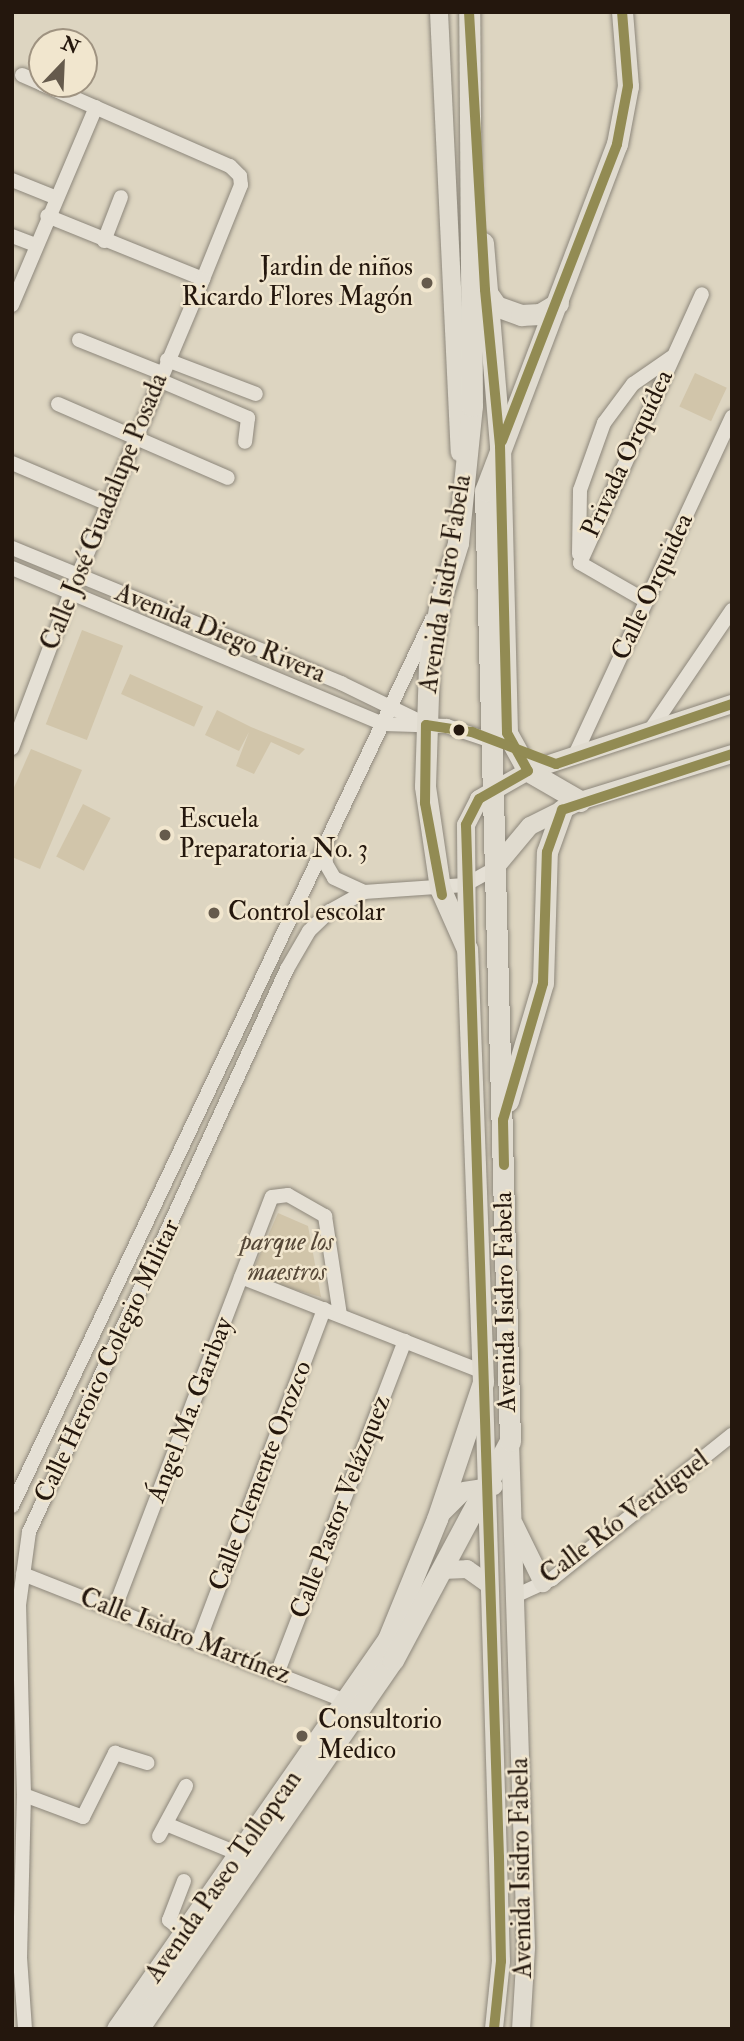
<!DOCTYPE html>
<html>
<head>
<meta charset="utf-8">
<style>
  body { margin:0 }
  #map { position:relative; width:744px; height:2041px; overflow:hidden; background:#ddd5c1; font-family:"IM FELL Double Pica",serif }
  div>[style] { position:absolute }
  .green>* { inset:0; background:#d1c5aa; transform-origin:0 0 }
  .roads { filter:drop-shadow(0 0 2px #8d877b) drop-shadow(0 0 2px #8d877b) }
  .minor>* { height:14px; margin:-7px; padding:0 7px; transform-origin:7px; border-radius:7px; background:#e5e0d5 }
  .major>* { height:18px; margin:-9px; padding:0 9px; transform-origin:9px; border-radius:9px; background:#e0dbcf }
  .highway>* { height:21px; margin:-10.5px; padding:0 10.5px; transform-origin:10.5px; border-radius:10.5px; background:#e0dbcf }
  .bus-1>* { height:10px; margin:-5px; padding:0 5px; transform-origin:5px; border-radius:5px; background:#928b53 }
  .dots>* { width:19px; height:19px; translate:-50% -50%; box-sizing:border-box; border:4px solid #f1e6ce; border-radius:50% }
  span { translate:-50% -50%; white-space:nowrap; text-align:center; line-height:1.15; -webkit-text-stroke:5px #f1e6ce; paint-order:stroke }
  .poi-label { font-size:26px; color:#24170d }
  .right { translate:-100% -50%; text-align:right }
  .left { translate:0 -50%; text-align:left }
  .street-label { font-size:26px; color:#24170d }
  .park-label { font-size:26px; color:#554737; font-style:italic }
  .frame { position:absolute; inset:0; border:14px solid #24170d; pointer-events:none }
  .north { position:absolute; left:28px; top:28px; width:70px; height:70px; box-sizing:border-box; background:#f1e6ce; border:2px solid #9f9381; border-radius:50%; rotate:23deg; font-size:19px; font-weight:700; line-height:28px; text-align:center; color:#24170d }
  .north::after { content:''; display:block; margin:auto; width:24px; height:32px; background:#655a4c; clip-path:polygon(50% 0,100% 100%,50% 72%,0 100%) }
</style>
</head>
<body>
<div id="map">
  <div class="green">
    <i style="left:695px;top:373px;width:35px;height:37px;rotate:25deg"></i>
    <i style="left:82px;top:630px;width:44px;height:101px;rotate:21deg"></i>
    <i style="left:130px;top:674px;width:80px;height:22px;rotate:24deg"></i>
    <i style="clip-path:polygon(217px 710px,251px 727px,305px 749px,299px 755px,271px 742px,254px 774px,236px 766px,249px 732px,239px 751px,205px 735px)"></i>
    <i style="clip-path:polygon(31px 749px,82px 770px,40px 869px,12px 857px,12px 792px)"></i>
    <i style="left:83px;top:804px;width:31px;height:59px;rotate:27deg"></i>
    <i style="clip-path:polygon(278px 1213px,308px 1226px,321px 1297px,282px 1286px,253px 1270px)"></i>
  </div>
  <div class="roads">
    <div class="minor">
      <i style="left:22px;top:75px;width:22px;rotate:24deg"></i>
      <i style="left:42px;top:84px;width:205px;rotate:23.6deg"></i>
      <i style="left:230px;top:166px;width:14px;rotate:45deg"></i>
      <i style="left:240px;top:176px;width:9px;rotate:84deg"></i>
      <i style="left:241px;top:185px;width:101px;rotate:112deg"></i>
      <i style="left:203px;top:279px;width:168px;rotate:-158deg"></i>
      <i style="left:12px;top:180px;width:45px;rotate:22deg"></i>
      <i style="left:12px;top:236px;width:26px;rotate:21deg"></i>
      <i style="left:104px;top:241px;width:47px;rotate:-68.9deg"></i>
      <i style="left:12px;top:305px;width:215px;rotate:-67deg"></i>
      <i style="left:79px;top:340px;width:89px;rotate:21.7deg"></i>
      <i style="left:167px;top:360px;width:95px;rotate:20.9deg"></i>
      <i style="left:159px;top:380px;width:97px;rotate:23.1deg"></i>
      <i style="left:248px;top:418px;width:24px;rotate:97deg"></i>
      <i style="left:58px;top:404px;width:185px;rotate:23.5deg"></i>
      <i style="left:12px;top:463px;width:104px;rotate:23.1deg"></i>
      <i style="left:12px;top:548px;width:356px;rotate:22.3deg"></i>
      <i style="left:341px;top:683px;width:91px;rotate:26deg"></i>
      <i style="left:579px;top:554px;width:64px;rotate:-89.1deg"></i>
      <i style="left:580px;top:490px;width:71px;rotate:-70.3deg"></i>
      <i style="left:604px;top:423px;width:49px;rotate:-53.4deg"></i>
      <i style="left:633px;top:384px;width:47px;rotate:-34.7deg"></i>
      <i style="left:580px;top:563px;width:295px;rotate:-65.6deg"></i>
      <i style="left:580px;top:563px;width:76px;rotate:29.9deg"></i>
      <i style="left:12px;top:568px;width:403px;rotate:22.8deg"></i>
      <i style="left:384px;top:724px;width:63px;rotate:1.8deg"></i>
      <i style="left:447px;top:726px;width:54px;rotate:18.4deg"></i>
      <i style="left:651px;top:729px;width:144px;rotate:-55.8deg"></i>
      <i style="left:12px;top:748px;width:167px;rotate:-69.3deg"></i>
      <i style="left:71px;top:592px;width:340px;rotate:-67.1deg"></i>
      <i style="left:574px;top:757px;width:375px;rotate:-65.1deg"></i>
      <i style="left:325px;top:846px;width:18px;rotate:87deg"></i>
      <i style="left:326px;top:864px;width:16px;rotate:60deg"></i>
      <i style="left:334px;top:878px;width:33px;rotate:25deg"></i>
      <i style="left:241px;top:1277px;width:260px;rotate:21.4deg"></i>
      <i style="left:12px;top:1506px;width:981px;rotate:-64.66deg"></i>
      <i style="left:23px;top:1574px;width:347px;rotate:21.5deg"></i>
      <i style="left:515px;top:1596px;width:41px;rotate:-24.7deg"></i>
      <i style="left:552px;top:1579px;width:231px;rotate:-38.7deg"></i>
      <i style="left:114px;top:1610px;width:442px;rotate:-69.1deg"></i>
      <i style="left:272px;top:1197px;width:16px;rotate:-7deg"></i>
      <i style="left:288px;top:1195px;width:43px;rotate:29.6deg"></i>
      <i style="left:325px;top:1216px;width:100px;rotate:81.4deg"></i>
      <i style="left:198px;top:1643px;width:357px;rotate:-69.3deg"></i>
      <i style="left:277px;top:1674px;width:357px;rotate:-69deg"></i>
      <i style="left:24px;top:1795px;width:63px;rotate:20.4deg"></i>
      <i style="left:83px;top:1817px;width:72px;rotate:-63.4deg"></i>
      <i style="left:115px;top:1753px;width:34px;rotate:17deg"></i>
      <i style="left:166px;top:1824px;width:79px;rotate:22.3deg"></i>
      <i style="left:159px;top:1836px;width:57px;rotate:-61.6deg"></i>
      <i style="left:184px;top:1881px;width:42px;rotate:111deg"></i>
      <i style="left:169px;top:1920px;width:21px;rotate:39deg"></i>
      <i style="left:25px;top:2029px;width:71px;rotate:-94deg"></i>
      <i style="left:20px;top:1958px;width:163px;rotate:-88.6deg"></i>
      <i style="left:24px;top:1795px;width:190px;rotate:-91.5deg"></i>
      <i style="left:19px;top:1605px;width:74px;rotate:-82.2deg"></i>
      <i style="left:29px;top:1532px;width:619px;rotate:-65.38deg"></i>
      <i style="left:287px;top:969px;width:44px;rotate:-59.9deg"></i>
      <i style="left:309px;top:931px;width:29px;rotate:-44deg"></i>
      <i style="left:330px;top:911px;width:39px;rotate:-29deg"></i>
      <i style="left:364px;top:892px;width:101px;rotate:-4deg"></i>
      <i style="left:465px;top:885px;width:33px;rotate:-29deg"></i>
    </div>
    <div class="major">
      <i style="left:439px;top:12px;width:441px;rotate:87.3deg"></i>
      <i style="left:494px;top:869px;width:56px;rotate:-50.1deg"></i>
      <i style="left:530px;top:826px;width:56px;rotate:-26.6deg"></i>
      <i style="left:580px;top:801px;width:159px;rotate:-17.2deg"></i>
      <i style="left:467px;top:944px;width:119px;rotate:-90.5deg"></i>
      <i style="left:466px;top:825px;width:29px;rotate:-63deg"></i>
      <i style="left:479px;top:799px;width:56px;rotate:-29.7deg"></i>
      <i style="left:528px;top:771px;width:215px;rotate:-18.2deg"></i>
      <i style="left:484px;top:1389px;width:572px;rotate:88.3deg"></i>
      <i style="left:501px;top:1961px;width:68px;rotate:95.9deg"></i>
      <i style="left:510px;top:1441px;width:507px;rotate:88.19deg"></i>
      <i style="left:526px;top:1948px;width:81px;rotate:93.5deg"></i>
      <i style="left:439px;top:1516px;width:35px;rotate:-45deg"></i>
      <i style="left:464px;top:1491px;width:30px;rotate:-9deg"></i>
      <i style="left:514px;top:1524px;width:66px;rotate:63.8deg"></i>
      <i style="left:442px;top:1570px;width:25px;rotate:-2deg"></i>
      <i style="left:467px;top:1569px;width:24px;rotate:35deg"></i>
    </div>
    <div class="highway">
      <i style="left:483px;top:243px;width:204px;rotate:85.2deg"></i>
      <i style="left:500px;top:446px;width:287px;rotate:88.6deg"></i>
      <i style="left:507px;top:733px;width:43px;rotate:61.1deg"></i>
      <i style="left:528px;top:771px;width:60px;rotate:30deg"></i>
      <i style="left:485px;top:290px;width:19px;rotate:55deg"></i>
      <i style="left:496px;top:306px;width:27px;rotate:20deg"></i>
      <i style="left:521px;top:315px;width:19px;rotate:-3deg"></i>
      <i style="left:540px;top:314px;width:21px;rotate:-31deg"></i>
      <i style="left:508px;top:1101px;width:123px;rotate:-73.5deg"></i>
      <i style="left:543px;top:983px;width:131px;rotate:-88.3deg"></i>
      <i style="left:547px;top:852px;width:45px;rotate:-70.3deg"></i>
      <i style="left:117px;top:2029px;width:475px;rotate:-55.2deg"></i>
      <i style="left:388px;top:1639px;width:130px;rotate:-67.8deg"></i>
      <i style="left:437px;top:1519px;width:145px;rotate:-71.4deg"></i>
      <i style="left:483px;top:1382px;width:433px;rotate:-92.1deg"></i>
      <i style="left:467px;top:949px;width:67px;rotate:-113.9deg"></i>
      <i style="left:440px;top:888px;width:103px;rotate:-98.4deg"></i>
      <i style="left:425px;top:786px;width:120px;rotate:-88.1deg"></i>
      <i style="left:429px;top:666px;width:65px;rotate:-80.2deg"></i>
      <i style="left:440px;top:602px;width:62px;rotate:-73deg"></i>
      <i style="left:458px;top:543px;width:138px;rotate:-84.2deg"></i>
      <i style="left:472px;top:406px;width:394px;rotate:-90.4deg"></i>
      <i style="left:138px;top:2029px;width:449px;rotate:-55.4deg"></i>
      <i style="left:393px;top:1660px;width:248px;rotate:-61.9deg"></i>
      <i style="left:510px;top:1441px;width:950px;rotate:-91.51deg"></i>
      <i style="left:485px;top:491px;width:371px;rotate:-69.2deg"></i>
      <i style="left:617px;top:144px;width:59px;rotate:-79.3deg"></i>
      <i style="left:628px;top:86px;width:74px;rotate:-94.6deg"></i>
    </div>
  </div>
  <div class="bus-1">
    <i style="left:469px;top:12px;width:278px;rotate:86.7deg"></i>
    <i style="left:485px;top:290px;width:157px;rotate:84.5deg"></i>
    <i style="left:500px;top:446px;width:287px;rotate:88.6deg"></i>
    <i style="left:507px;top:733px;width:43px;rotate:61.1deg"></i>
    <i style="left:528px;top:771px;width:56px;rotate:150.3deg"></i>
    <i style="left:479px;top:799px;width:29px;rotate:117deg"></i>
    <i style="left:466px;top:825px;width:1033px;rotate:88.17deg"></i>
    <i style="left:499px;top:1857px;width:104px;rotate:88.9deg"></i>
    <i style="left:501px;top:1961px;width:68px;rotate:95.9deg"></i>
    <i style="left:502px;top:441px;width:318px;rotate:-68.8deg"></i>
    <i style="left:617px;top:144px;width:59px;rotate:-79.3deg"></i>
    <i style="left:628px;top:86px;width:74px;rotate:-94.6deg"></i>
    <i style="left:562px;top:810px;width:179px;rotate:-18.2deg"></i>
    <i style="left:442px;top:895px;width:94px;rotate:-100.5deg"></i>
    <i style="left:425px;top:803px;width:78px;rotate:-89.3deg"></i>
    <i style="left:426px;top:725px;width:47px;rotate:8.7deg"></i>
    <i style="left:472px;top:732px;width:90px;rotate:20.9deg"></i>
    <i style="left:556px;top:764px;width:186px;rotate:-18.8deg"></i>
    <i style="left:504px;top:1165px;width:45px;rotate:-91.3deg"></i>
    <i style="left:503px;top:1120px;width:143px;rotate:-73.7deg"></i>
    <i style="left:543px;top:983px;width:131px;rotate:-88.3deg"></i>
    <i style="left:547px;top:852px;width:45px;rotate:-70.3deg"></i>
  </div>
  <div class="dots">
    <i style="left:427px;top:283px;background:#655a4c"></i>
    <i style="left:459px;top:730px;background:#24170d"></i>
    <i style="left:165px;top:835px;background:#655a4c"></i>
    <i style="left:214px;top:913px;background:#655a4c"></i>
    <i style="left:302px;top:1736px;background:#655a4c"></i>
  </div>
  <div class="poi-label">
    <span class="right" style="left:413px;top:283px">Jardin de niños<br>Ricardo Flores Magón</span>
    <span class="left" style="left:179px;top:835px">Escuela<br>Preparatoria No. 3</span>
    <span class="left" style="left:228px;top:913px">Control escolar</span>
    <span class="left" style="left:318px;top:1736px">Consultorio<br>Medico</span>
  </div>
  <div class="street-label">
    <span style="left:628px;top:454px;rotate:-65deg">Privada Orquídea</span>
    <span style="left:105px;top:512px;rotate:-68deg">Calle José Guadalupe Posada</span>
    <span style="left:446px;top:584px;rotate:-81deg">Avenida Isidro Fabela</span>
    <span style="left:653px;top:587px;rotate:-65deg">Calle Orquidea</span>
    <span style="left:220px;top:634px;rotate:22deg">Avenida Diego Rivera</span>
    <span style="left:506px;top:1302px;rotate:-91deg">Avenida Isidro Fabela</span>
    <span style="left:108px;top:1361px;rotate:-65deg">Calle Heroico Colegio Militar</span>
    <span style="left:191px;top:1410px;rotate:-69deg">Ángel Ma. Garibay</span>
    <span style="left:261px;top:1476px;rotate:-69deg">Calle Clemente Orozco</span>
    <span style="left:341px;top:1507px;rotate:-69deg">Calle Pastor Velázquez</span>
    <span style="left:625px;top:1518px;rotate:-37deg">Calle Río Verdiguel</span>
    <span style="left:185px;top:1637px;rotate:21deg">Calle Isidro Martínez</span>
    <span style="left:522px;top:1868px;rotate:-91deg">Avenida Isidro Fabela</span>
    <span style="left:224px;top:1877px;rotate:-55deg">Avenida Paseo Tollopcan</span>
  </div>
  <div class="park-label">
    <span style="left:287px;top:1258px">parque los<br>maestros</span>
  </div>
  <div class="frame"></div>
  <div class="north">N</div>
</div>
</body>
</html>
